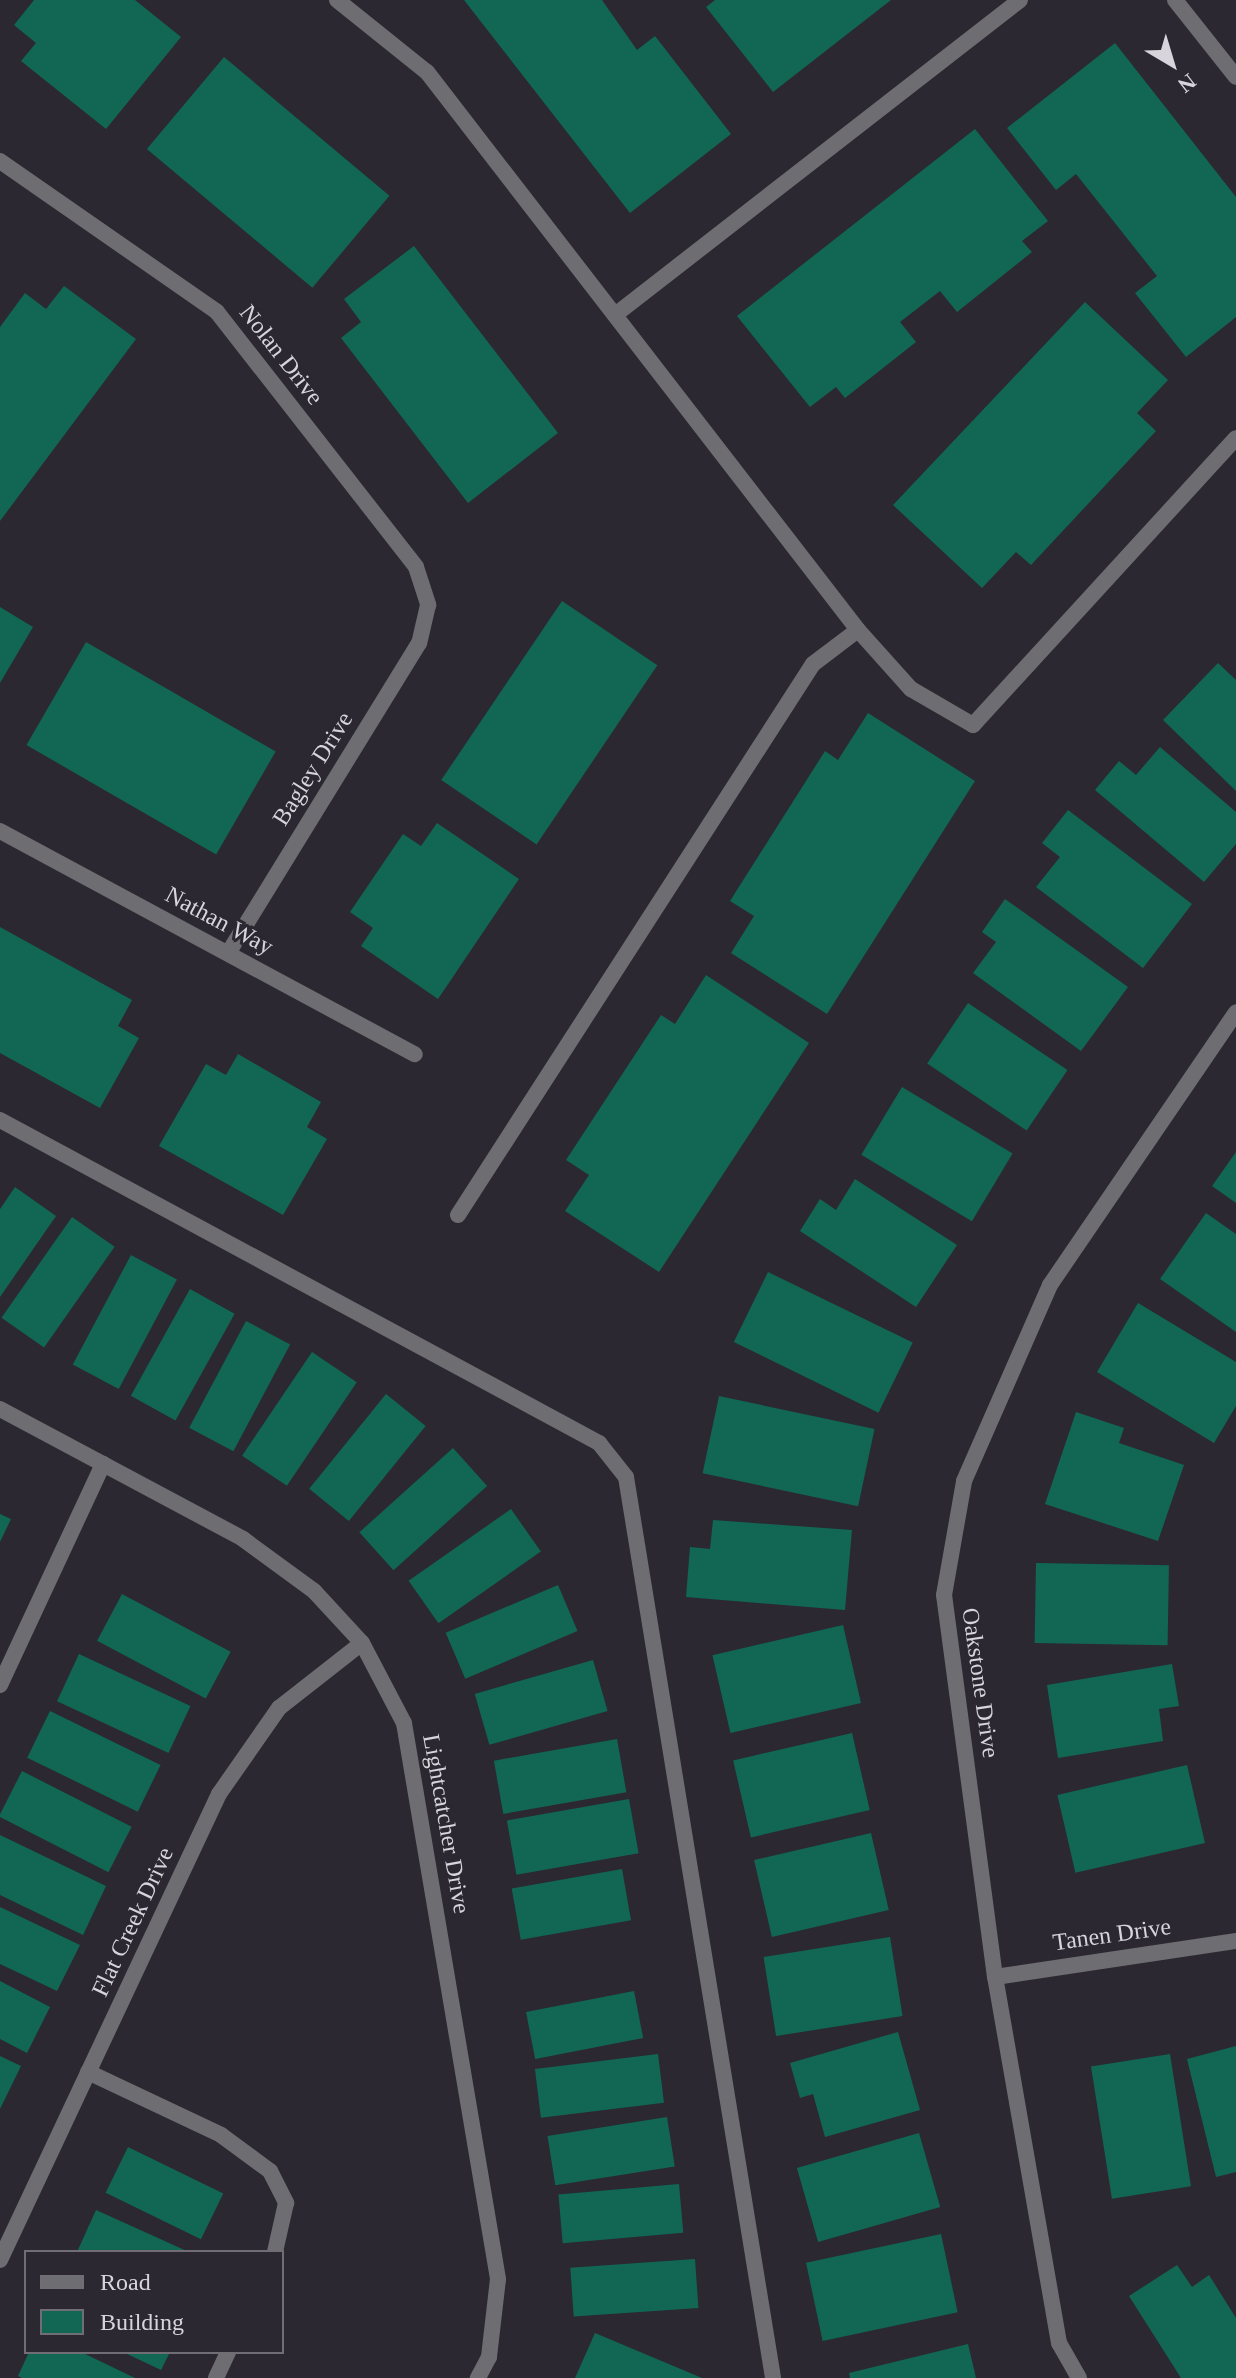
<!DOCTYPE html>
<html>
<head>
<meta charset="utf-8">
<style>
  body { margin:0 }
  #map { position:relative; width:1236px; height:2378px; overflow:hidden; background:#2b2831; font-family:"Times New Roman",serif }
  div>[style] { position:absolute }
  .building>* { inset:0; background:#116754; transform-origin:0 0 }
  .service>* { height:16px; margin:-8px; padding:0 8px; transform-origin:8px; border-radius:8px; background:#6e6d71 }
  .minor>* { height:16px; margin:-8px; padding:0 8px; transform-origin:8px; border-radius:8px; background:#6e6d71 }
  span { translate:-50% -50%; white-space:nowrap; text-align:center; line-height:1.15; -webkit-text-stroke:6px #2b2831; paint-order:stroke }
  .street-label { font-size:24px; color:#d7d5db }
  .legend { position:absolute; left:24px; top:2250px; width:260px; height:104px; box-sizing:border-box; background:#2b2831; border:2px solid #706d75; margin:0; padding:10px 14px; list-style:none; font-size:24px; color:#d7d5db }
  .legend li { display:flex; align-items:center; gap:16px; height:40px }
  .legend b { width:40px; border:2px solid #706d75 }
  .north { position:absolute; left:1132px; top:24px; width:80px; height:80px; -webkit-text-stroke:6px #2b2831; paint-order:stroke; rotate:142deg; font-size:22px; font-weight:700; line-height:32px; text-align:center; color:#d7d5db }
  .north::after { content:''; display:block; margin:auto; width:28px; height:36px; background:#d7d5db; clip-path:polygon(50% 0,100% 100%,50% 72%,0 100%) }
</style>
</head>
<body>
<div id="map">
  <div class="building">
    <i style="clip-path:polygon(34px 0,135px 0,181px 37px,106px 129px,21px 61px,36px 43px,14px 25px)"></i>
    <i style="clip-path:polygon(464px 0,602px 0,637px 50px,655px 36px,731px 134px,630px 213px)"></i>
    <i style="clip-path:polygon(715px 0,891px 0,773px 92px,706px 7px)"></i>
    <i style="clip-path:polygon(1115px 43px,1236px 197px,1236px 317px,1186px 357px,1135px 293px,1157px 276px,1076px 174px,1056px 190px,1007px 128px)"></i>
    <i style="left:224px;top:57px;width:216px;height:120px;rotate:40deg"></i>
    <i style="clip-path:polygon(975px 129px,1048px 221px,1022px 241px,1032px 252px,957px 312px,940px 291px,900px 322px,916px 342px,845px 398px,836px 387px,810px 407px,737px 316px)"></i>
    <i style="clip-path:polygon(414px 246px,558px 433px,468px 503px,341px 338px,361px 322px,344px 299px)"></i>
    <i style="clip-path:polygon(64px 286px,136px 339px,0 521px,0 327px,25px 293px,46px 309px)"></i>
    <i style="clip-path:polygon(1085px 302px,1168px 380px,1137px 413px,1156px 431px,1031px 565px,1016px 552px,982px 588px,893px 505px)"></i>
    <i style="left:562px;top:601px;width:115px;height:216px;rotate:34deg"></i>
    <i style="clip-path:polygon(0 607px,33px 627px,0 683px)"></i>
    <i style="left:86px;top:642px;width:219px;height:119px;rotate:30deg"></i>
    <i style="clip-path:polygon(1218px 663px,1236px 680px,1236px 791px,1163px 720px)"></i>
    <i style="clip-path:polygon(868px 713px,975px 781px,827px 1014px,731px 953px,754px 916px,730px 901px,825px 751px,838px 760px)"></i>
    <i style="clip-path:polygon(1160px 747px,1236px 812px,1236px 844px,1204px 882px,1095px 790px,1119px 761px,1136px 775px)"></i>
    <i style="clip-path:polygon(1068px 810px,1192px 904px,1143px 968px,1036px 887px,1060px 857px,1042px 843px)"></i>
    <i style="clip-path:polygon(437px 823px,519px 879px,438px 999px,361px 946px,373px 928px,350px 912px,403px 834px,421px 846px)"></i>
    <i style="clip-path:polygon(1005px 899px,1128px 987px,1081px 1051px,973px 973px,996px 942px,982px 932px)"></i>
    <i style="clip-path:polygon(0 927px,132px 1000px,118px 1026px,139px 1038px,100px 1108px,0 1053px)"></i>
    <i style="clip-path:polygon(706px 975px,809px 1043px,659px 1272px,565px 1211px,589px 1175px,566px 1160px,661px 1015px,675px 1024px)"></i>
    <i style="left:968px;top:1003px;width:120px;height:73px;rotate:34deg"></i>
    <i style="clip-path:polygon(238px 1054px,321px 1102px,307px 1127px,327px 1139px,283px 1215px,159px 1146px,206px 1064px,226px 1075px)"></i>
    <i style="left:902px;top:1087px;width:129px;height:79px;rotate:31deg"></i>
    <i style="clip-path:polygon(1236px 1152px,1236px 1203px,1212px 1186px)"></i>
    <i style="clip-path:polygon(855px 1179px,957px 1245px,916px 1307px,800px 1231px,820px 1199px,836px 1210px)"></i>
    <i style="clip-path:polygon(15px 1187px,56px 1216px,0 1297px,0 1209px)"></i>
    <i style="clip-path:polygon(1206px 1213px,1236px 1234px,1236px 1332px,1160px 1279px)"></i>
    <i style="left:72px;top:1217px;width:52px;height:123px;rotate:35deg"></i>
    <i style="left:131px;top:1255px;width:52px;height:124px;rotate:28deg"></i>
    <i style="left:768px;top:1272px;width:161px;height:78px;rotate:26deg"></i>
    <i style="left:190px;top:1289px;width:51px;height:122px;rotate:29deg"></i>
    <i style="clip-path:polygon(1138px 1303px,1236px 1362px,1236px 1406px,1214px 1443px,1097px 1372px)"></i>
    <i style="left:246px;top:1321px;width:50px;height:121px;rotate:28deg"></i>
    <i style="left:312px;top:1352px;width:54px;height:125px;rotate:34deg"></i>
    <i style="left:386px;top:1394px;width:51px;height:122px;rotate:39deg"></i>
    <i style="left:719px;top:1396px;width:159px;height:79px;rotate:12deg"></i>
    <i style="clip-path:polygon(1076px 1412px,1124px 1428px,1119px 1443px,1184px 1465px,1158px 1541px,1045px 1504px)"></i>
    <i style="left:453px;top:1448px;width:51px;height:126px;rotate:48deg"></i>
    <i style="left:511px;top:1509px;width:52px;height:125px;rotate:55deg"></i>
    <i style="clip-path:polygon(0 1514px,11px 1519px,0 1542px)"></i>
    <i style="clip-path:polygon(713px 1520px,852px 1530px,845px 1610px,686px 1597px,690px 1547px,710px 1549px)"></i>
    <i style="left:1036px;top:1563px;width:133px;height:80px;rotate:1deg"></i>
    <i style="left:558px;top:1585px;width:50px;height:122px;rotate:67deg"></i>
    <i style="left:122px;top:1594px;width:123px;height:53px;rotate:28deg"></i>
    <i style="left:843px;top:1625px;width:80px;height:134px;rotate:77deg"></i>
    <i style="left:79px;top:1654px;width:123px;height:52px;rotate:25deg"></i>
    <i style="left:593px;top:1660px;width:53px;height:123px;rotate:74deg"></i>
    <i style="clip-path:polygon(1172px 1664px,1179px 1706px,1159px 1709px,1163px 1741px,1058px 1758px,1047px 1685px)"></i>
    <i style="left:50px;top:1711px;width:123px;height:52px;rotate:26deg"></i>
    <i style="left:852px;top:1733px;width:79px;height:122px;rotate:77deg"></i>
    <i style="left:617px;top:1739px;width:54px;height:125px;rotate:80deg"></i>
    <i style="left:1187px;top:1765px;width:80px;height:133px;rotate:77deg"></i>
    <i style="left:22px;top:1771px;width:123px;height:51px;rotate:27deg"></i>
    <i style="left:629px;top:1799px;width:55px;height:124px;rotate:80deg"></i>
    <i style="left:871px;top:1833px;width:79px;height:120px;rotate:77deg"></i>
    <i style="clip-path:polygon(0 1835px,106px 1886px,83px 1935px,0 1895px)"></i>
    <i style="left:622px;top:1869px;width:52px;height:112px;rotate:80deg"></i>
    <i style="clip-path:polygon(0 1907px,80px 1945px,57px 1991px,0 1964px)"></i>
    <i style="left:890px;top:1937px;width:80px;height:128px;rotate:81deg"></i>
    <i style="clip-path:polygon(0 1981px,50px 2007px,27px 2053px,0 2039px)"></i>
    <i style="left:634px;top:1991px;width:48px;height:110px;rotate:79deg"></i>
    <i style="clip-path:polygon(898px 2032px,920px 2110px,825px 2137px,813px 2094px,800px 2098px,790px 2063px)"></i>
    <i style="clip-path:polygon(1236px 2046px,1236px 2172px,1216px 2177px,1187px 2059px)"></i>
    <i style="left:658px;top:2054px;width:49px;height:124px;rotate:83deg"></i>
    <i style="left:1170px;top:2054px;width:134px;height:80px;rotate:81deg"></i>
    <i style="clip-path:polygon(0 2056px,21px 2066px,0 2109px)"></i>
    <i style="left:667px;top:2117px;width:50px;height:121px;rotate:81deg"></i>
    <i style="left:919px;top:2133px;width:77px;height:127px;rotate:74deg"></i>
    <i style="left:128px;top:2147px;width:106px;height:51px;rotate:26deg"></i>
    <i style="left:679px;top:2184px;width:49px;height:121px;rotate:85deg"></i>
    <i style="clip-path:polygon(96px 2210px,189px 2252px,77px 2252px)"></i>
    <i style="left:941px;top:2234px;width:80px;height:138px;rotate:78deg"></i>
    <i style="left:695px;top:2259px;width:49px;height:125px;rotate:86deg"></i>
    <i style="clip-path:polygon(1177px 2265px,1192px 2287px,1209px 2275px,1236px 2318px,1236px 2378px,1181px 2378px,1129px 2296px)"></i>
    <i style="clip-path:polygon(595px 2333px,702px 2378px,575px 2378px)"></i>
    <i style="clip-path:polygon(968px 2344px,976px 2378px,850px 2378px,849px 2373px)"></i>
    <i style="clip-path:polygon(29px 2352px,81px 2352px,135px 2378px,22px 2378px,18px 2376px)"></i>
    <i style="clip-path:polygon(123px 2352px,170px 2352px,161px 2370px)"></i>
  </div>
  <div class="service">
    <i style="left:337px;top:0;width:115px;rotate:38.7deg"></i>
    <i style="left:427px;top:72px;width:705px;rotate:52.32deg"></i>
    <i style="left:858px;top:630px;width:79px;rotate:48.1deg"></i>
    <i style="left:911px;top:689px;width:72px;rotate:30.1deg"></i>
    <i style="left:973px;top:725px;width:389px;rotate:-47.5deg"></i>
    <i style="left:1175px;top:0;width:98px;rotate:51.6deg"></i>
    <i style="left:615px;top:315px;width:513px;rotate:-37.87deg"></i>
    <i style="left:0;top:1120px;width:681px;rotate:28.33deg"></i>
    <i style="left:599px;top:1443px;width:43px;rotate:51.5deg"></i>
    <i style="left:626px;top:1477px;width:913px;rotate:80.73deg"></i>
    <i style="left:458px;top:1215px;width:655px;rotate:-57.21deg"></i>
    <i style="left:813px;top:664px;width:56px;rotate:-37.1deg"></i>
    <i style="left:0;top:1685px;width:244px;rotate:-65deg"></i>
    <i style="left:88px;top:2072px;width:147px;rotate:25.3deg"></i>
    <i style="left:221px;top:2135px;width:61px;rotate:36.3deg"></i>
    <i style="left:270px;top:2171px;width:36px;rotate:63deg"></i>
    <i style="left:286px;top:2203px;width:50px;rotate:102.7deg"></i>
    <i style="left:216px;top:2378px;width:29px;rotate:-65deg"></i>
  </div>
  <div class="minor">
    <i style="left:0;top:161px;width:264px;rotate:34.8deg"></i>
    <i style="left:217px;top:312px;width:323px;rotate:52deg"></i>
    <i style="left:416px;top:567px;width:40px;rotate:72deg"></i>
    <i style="left:428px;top:605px;width:39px;rotate:103deg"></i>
    <i style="left:419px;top:643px;width:364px;rotate:121.6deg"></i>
    <i style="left:0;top:831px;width:471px;rotate:28.3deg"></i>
    <i style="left:0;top:1409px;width:276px;rotate:28.1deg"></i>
    <i style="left:243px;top:1539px;width:88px;rotate:36.2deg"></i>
    <i style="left:314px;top:1591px;width:71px;rotate:47.3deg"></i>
    <i style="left:362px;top:1643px;width:90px;rotate:62.3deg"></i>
    <i style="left:404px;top:1723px;width:564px;rotate:80.4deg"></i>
    <i style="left:498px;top:2279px;width:79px;rotate:96.6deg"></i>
    <i style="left:489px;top:2357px;width:24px;rotate:118deg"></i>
    <i style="left:995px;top:1977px;width:244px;rotate:-8.5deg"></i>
    <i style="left:0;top:2260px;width:515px;rotate:-64.83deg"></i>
    <i style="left:219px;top:1794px;width:105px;rotate:-55.1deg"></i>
    <i style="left:279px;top:1708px;width:105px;rotate:-38.1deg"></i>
    <i style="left:1079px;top:2378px;width:40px;rotate:-119.7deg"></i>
    <i style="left:1059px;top:2343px;width:372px;rotate:-99.9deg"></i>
    <i style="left:995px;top:1977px;width:385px;rotate:-97.6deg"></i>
    <i style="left:944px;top:1595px;width:116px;rotate:-80deg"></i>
    <i style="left:964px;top:1481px;width:214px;rotate:-66.3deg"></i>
    <i style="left:1050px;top:1285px;width:330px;rotate:-55.7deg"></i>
  </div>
  <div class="street-label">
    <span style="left:281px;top:355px;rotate:52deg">Nolan Drive</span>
    <span style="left:313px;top:769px;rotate:-58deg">Bagley Drive</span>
    <span style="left:219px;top:921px;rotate:28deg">Nathan Way</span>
    <span style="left:980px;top:1683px;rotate:82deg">Oakstone Drive</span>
    <span style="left:446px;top:1824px;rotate:80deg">Lightcatcher Drive</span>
    <span style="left:133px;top:1922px;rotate:-65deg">Flat Creek Drive</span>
    <span style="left:1112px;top:1935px;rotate:-8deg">Tanen Drive</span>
  </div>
  <ul class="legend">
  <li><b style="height:10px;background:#6e6d71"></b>Road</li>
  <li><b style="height:22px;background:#116754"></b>Building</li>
  </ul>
  <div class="north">N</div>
</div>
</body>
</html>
